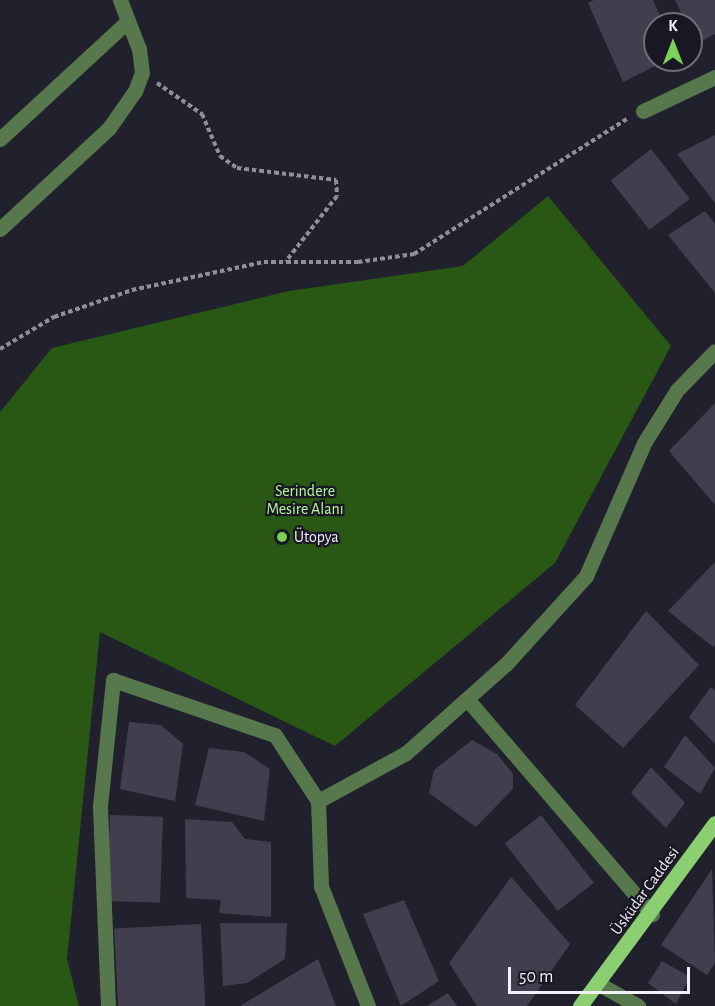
<!DOCTYPE html>
<html>
<head>
<meta charset="utf-8">
<style>
  body { margin:0 }
  #map { position:relative; width:715px; height:1006px; overflow:hidden; background:#21202d; font-family:"Alegreya Sans",sans-serif }
  div>[style] { position:absolute }
  .forest>* { inset:0; background:#295814 }
  .building>* { inset:0; background:#413f4e; transform-origin:0 0 }
  .path>* { height:4px; margin-top:-2px; transform-origin:0; background:repeating-linear-gradient(90deg,#8f8e99 0 4.5px,transparent 0 7.5px) }
  .minor>* { height:15px; margin:-7.5px; padding:0 7.5px; transform-origin:7.5px; border-radius:7.5px; background:#57784c }
  .major>* { height:15px; margin:-7.5px; padding:0 7.5px; transform-origin:7.5px; border-radius:7.5px; background:#8bcf71 }
  .dots>* { width:16px; height:16px; translate:-50% -50%; box-sizing:border-box; border:3px solid #181723; border-radius:50% }
  span { translate:-50% -50%; white-space:nowrap; text-align:center; line-height:1.15; -webkit-text-stroke:4.5px #181723; paint-order:stroke }
  .park-label { font-size:16px; color:#b5f99c }
  .poi-label { font-size:16px; color:#f2f1fb }
  .left { translate:0 -50%; text-align:left }
  .street-label { font-size:16px; color:#f2f1fb }
  .north { position:absolute; left:643px; top:12px; width:60px; height:60px; box-sizing:border-box; background:#181723; border:2px solid #6f6e79; border-radius:50%; rotate:0deg; font-size:16px; font-weight:700; line-height:24px; text-align:center; color:#f2f1fb }
  .north::after { content:''; display:block; margin:auto; width:21px; height:27px; background:#7ad157; clip-path:polygon(50% 0,100% 100%,50% 72%,0 100%) }
  .scale { position:absolute; left:508px; top:967px; width:182px; height:27px; box-sizing:border-box; border:3px solid #f2f1fb; border-top:0; padding-left:8px; font-size:18px; line-height:21px; white-space:nowrap; color:#f2f1fb; -webkit-text-stroke:4px #181723; paint-order:stroke }
</style>
</head>
<body>
<div id="map">
  <div class="forest">
    <i style="clip-path:polygon(548px 196px,671px 346px,555px 563px,335px 746px,100px 632px,67px 959px,79px 1006px,0 1006px,0 412px,52px 348px,289px 291px,463px 266px)"></i>
  </div>
  <div class="building">
    <i style="clip-path:polygon(594px 0,653px 0,664px 24px,655px 24px,655px 60px,667px 60px,623px 82px,588px 3px)"></i>
    <i style="clip-path:polygon(675px 0,715px 0,715px 34px,696px 44px)"></i>
    <i style="clip-path:polygon(715px 135px,715px 203px,677px 154px)"></i>
    <i style="left:651px;top:149px;width:63px;height:51px;rotate:52deg"></i>
    <i style="clip-path:polygon(705px 211px,715px 224px,715px 293px,668px 235px)"></i>
    <i style="clip-path:polygon(715px 403px,715px 505px,669px 451px)"></i>
    <i style="clip-path:polygon(715px 562px,715px 645px,713px 647px,668px 611px)"></i>
    <i style="clip-path:polygon(646px 611px,699px 665px,623px 748px,575px 705px)"></i>
    <i style="clip-path:polygon(711px 687px,715px 691px,715px 744px,689px 717px)"></i>
    <i style="clip-path:polygon(129px 722px,161px 725px,183px 744px,175px 801px,120px 789px)"></i>
    <i style="clip-path:polygon(685px 735px,715px 768px,700px 794px,664px 767px)"></i>
    <i style="clip-path:polygon(472px 740px,497px 754px,513px 774px,513px 789px,476px 827px,429px 793px,434px 770px)"></i>
    <i style="clip-path:polygon(209px 748px,244px 752px,270px 769px,264px 821px,195px 805px)"></i>
    <i style="clip-path:polygon(651px 767px,685px 803px,666px 828px,631px 793px)"></i>
    <i style="left:110px;top:815px;width:53px;height:86px;rotate:2deg"></i>
    <i style="left:541px;top:815px;width:86px;height:46px;rotate:52deg"></i>
    <i style="clip-path:polygon(185px 819px,232px 822px,245px 839px,271px 842px,271px 917px,219px 913px,221px 900px,186px 898px)"></i>
    <i style="clip-path:polygon(712px 869px,715px 963px,707px 975px,661px 945px)"></i>
    <i style="clip-path:polygon(511px 877px,570px 944px,527px 1006px,477px 1006px,449px 963px)"></i>
    <i style="clip-path:polygon(404px 900px,439px 981px,401px 1006px,363px 914px)"></i>
    <i style="clip-path:polygon(220px 923px,287px 923px,285px 959px,247px 983px,223px 986px)"></i>
    <i style="left:201px;top:924px;width:82px;height:87px;rotate:87deg"></i>
    <i style="clip-path:polygon(318px 959px,336px 1006px,240px 1006px)"></i>
    <i style="clip-path:polygon(662px 961px,690px 977px,676px 1004px,648px 983px)"></i>
    <i style="clip-path:polygon(448px 993px,457px 1006px,427px 1006px)"></i>
  </div>
  <div class="path">
    <i style="left:157px;top:83px;width:55px;rotate:34.6deg"></i>
    <i style="left:202px;top:114px;width:46px;rotate:66.8deg"></i>
    <i style="left:220px;top:156px;width:21px;rotate:35deg"></i>
    <i style="left:237px;top:168px;width:100px;rotate:6.9deg"></i>
    <i style="left:336px;top:180px;width:16px;rotate:86deg"></i>
    <i style="left:337px;top:196px;width:83px;rotate:128.1deg"></i>
    <i style="left:0;top:349px;width:63px;rotate:-30.7deg"></i>
    <i style="left:54px;top:317px;width:83px;rotate:-19.1deg"></i>
    <i style="left:132px;top:290px;width:135px;rotate:-12deg"></i>
    <i style="left:264px;top:262px;width:94px"></i>
    <i style="left:358px;top:262px;width:57px;rotate:-8.1deg"></i>
    <i style="left:414px;top:254px;width:252px;rotate:-32.4deg"></i>
  </div>
  <div class="minor">
    <i style="left:643px;top:111px;width:80px;rotate:-25.3deg"></i>
    <i style="left:0;top:139px;width:174px;rotate:-42.7deg"></i>
    <i style="left:0;top:229px;width:149px;rotate:-42.8deg"></i>
    <i style="left:109px;top:128px;width:45px;rotate:-54.9deg"></i>
    <i style="left:135px;top:91px;width:19px;rotate:-69deg"></i>
    <i style="left:142px;top:73px;width:24px;rotate:-97deg"></i>
    <i style="left:139px;top:49px;width:53px;rotate:-111.2deg"></i>
    <i style="left:467px;top:699px;width:284px;rotate:49.3deg"></i>
    <i style="left:599px;top:984px;width:45px;rotate:29.4deg"></i>
    <i style="left:108px;top:1006px;width:200px;rotate:-92.3deg"></i>
    <i style="left:100px;top:806px;width:127px;rotate:-84.1deg"></i>
    <i style="left:113px;top:680px;width:171px;rotate:18.8deg"></i>
    <i style="left:275px;top:735px;width:79px;rotate:56.9deg"></i>
    <i style="left:368px;top:1006px;width:129px;rotate:-111.4deg"></i>
    <i style="left:321px;top:886px;width:85px;rotate:-92deg"></i>
    <i style="left:318px;top:801px;width:100px;rotate:-28.6deg"></i>
    <i style="left:406px;top:753px;width:134px;rotate:-41.7deg"></i>
    <i style="left:506px;top:664px;width:119px;rotate:-47.7deg"></i>
    <i style="left:586px;top:576px;width:145px;rotate:-66.4deg"></i>
    <i style="left:644px;top:443px;width:62px;rotate:-58.1deg"></i>
    <i style="left:677px;top:390px;width:54px;rotate:-45.7deg"></i>
  </div>
  <div class="major">
    <i style="left:580px;top:1006px;width:227px;rotate:-53.6deg"></i>
  </div>
  <div class="dots">
    <i style="left:282px;top:537px;background:#7ad157"></i>
  </div>
  <div class="park-label">
    <span style="left:305px;top:500px">Serindere<br>Mesire Alanı</span>
  </div>
  <div class="poi-label">
    <span class="left" style="left:294px;top:537px">Ütopya</span>
  </div>
  <div class="street-label">
    <span style="left:645px;top:891px;rotate:-54deg">Üsküdar Caddesi</span>
  </div>
  <div class="north">K</div>
  <div class="scale">50 m</div>
</div>
</body>
</html>
